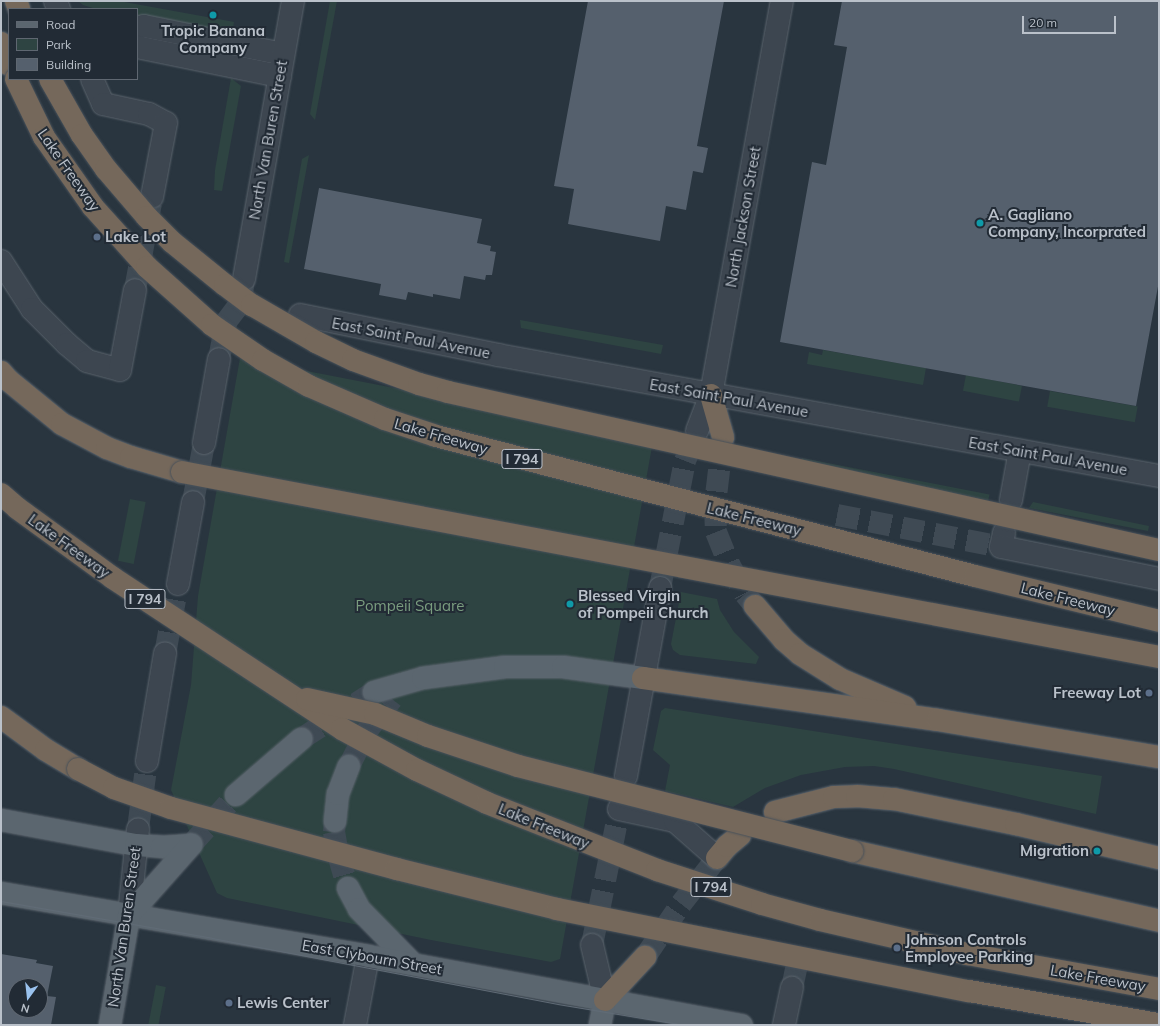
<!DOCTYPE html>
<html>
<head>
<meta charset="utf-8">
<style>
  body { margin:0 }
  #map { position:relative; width:1160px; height:1026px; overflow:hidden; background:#29353f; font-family:Mulish,sans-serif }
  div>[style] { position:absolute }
  .green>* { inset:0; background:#2e4442; transform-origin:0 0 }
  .building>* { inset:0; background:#55606d }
  .minor-tunnel>* { height:22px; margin-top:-11px; transform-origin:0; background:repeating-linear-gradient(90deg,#3f4a54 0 22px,transparent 0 33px) }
  .major-tunnel>* { height:22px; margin-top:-11px; transform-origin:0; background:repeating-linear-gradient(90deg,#3f4a54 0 22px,transparent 0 33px) }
  .highway-tunnel>* { height:22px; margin-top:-11px; transform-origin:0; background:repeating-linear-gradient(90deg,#3f4a54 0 22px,transparent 0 33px) }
  .roads { filter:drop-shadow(0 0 1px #5b646d) drop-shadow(0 0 1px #5b646d) }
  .minor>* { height:22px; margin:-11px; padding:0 11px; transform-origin:11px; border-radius:11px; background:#3d4650 }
  .major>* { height:22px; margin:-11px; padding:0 11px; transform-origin:11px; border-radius:11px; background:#5b666f }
  .highway>* { height:22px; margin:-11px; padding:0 11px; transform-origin:11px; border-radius:11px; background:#75685b }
  .tram>* { height:1px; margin:-0.5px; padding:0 0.5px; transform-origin:0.5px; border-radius:0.5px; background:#606b76 }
  .bridges { filter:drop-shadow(0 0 1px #48515a) drop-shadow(0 0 1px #48515a) }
  .highway-bridge>* { height:22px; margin:-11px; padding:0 11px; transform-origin:11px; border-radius:11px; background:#75685b }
  .dots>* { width:11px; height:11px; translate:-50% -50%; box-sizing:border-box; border:2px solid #222b35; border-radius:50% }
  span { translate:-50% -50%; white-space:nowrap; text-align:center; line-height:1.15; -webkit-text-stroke:4px #222b35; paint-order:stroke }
  .shield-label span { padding:1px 3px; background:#222b35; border:1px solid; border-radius:3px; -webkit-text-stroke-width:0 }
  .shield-label { font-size:14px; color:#bac1ca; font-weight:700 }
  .poi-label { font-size:15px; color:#bac1ca; font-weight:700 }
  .left { translate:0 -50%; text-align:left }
  .right { translate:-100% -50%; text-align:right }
  .street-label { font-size:15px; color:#bac1ca }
  .park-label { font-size:15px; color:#7a9d7f }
  .frame { position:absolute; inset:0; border:2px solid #bac1ca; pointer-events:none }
  .legend { position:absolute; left:8px; top:8px; width:130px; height:72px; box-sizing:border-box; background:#222b35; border:1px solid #5f6771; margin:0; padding:5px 7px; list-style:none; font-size:12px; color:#bac1ca }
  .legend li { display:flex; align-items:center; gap:8px; height:20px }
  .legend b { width:20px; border:1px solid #5f6771 }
  .north { position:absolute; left:8px; top:978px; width:40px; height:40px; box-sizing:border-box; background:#222b35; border:1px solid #5f6771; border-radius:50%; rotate:195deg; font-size:11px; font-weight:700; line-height:16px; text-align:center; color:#bac1ca }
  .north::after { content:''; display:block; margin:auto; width:14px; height:18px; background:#9ac2ee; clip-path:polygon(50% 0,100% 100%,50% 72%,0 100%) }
  .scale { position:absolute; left:1022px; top:16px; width:94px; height:18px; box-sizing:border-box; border:2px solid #bac1ca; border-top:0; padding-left:5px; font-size:12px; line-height:14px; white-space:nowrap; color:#bac1ca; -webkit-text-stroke:3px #222b35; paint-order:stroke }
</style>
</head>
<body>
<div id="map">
  <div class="green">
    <i style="clip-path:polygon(78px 1px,119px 1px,229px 21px,234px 22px,232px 34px,137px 16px,137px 9px,96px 9px,83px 5px)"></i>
    <i style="clip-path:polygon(330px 1px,337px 1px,315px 120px,310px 114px)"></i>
    <i style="clip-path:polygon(231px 78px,241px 86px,222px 191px,214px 190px,215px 170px)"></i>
    <i style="clip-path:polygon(309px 155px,289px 263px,284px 262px,302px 159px)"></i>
    <i style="clip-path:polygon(520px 320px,663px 345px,661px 354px,521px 328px)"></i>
    <i style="clip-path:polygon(823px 350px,926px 368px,923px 385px,807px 364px,809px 352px,822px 355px)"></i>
    <i style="clip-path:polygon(240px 358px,651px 438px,653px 441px,560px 959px,551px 962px,431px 940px,227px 898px,217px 893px,171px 790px,191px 685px,198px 596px)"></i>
    <i style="left:966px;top:375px;width:57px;height:16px;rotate:11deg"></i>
    <i style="left:1050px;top:391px;width:89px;height:16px;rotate:10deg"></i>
    <i style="left:802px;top:458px;width:191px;height:6px;rotate:11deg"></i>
    <i style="left:130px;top:499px;width:16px;height:63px;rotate:11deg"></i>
    <i style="clip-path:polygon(1033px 502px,1149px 526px,1148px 531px,1029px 508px)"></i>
    <i style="clip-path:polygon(681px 592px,717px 599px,720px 610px,734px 632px,759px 657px,756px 664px,680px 655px,673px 650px,671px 644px)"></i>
    <i style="clip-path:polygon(665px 708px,1102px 776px,1096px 814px,894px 769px,874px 766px,845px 767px,801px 775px,765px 788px,733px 807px,665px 791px,670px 765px,653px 750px,661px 711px)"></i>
    <i style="left:156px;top:985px;width:10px;height:41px;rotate:11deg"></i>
  </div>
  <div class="building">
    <i style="clip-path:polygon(588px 1px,724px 1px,697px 146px,708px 148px,703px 173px,693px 171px,686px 210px,666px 206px,660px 241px,568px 224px,574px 189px,554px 186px)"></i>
    <i style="clip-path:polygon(842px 1px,1159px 1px,1159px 281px,1136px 406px,780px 342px,812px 162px,826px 165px,847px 47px,834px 45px)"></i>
    <i style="clip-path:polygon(319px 188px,482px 219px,477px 243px,491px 246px,490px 251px,496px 252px,492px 275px,486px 275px,485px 280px,464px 276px,460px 299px,433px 294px,433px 297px,408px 292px,406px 300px,379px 295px,381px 284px,304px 269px)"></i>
    <i style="clip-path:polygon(evenodd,1px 954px,37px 960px,36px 963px,53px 966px,47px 996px,56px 997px,51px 1025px,1px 1025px,1px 954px,16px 986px,40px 986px,40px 1010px,16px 1010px,16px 986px)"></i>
  </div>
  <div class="minor-tunnel">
    <i style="left:135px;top:290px;width:88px;rotate:-79.6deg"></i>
    <i style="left:219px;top:359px;width:38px;rotate:-79deg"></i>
    <i style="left:226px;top:322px;width:25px;rotate:-53deg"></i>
    <i style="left:241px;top:302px;width:23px;rotate:-83deg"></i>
    <i style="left:193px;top:502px;width:60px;rotate:-79.4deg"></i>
    <i style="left:837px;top:515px;width:167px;rotate:11deg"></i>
    <i style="left:660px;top:588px;width:129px;rotate:-78.9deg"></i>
    <i style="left:685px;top:461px;width:32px;rotate:-68deg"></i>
    <i style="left:165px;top:654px;width:71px;rotate:-79.5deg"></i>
    <i style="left:138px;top:829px;width:69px;rotate:-82.5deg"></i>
    <i style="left:592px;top:945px;width:157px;rotate:-78.6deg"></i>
    <i style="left:792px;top:988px;width:39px;rotate:-78deg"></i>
  </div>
  <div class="major-tunnel">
    <i style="left:301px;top:739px;width:87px;rotate:-32.8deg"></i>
    <i style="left:349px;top:766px;width:38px;rotate:-63deg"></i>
    <i style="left:366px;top:732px;width:42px;rotate:-51.8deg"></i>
    <i style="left:335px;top:821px;width:11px;rotate:95deg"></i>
    <i style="left:334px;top:832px;width:22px;rotate:80deg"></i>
    <i style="left:338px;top:854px;width:35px;rotate:74deg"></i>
    <i style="left:191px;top:845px;width:67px;rotate:-48deg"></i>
  </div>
  <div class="highway-tunnel">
    <i style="left:723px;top:437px;width:67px;rotate:96.8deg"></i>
    <i style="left:715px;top:504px;width:28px;rotate:88deg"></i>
    <i style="left:716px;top:532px;width:35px;rotate:68deg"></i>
    <i style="left:729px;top:564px;width:34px;rotate:62deg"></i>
    <i style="left:745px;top:594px;width:16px;rotate:50deg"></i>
    <i style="left:645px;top:957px;width:64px;rotate:-55.8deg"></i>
    <i style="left:681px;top:904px;width:58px;rotate:-52deg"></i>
  </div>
  <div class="roads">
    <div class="minor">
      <i style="left:55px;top:1px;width:9px;rotate:63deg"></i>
      <i style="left:137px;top:28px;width:7px;rotate:-16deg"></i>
      <i style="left:144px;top:26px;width:142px;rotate:11.4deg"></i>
      <i style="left:137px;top:47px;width:146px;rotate:11.5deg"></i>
      <i style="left:92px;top:79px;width:27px;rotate:66deg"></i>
      <i style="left:103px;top:104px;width:47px;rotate:12.3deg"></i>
      <i style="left:149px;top:114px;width:19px;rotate:28deg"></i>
      <i style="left:166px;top:123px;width:75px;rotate:100.7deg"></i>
      <i style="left:1px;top:261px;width:57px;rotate:57.1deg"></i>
      <i style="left:32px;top:309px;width:49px;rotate:45deg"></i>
      <i style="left:67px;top:344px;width:26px;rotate:40deg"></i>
      <i style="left:87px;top:361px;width:34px;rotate:15deg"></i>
      <i style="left:120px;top:370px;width:81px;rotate:-79.4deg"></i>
      <i style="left:244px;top:279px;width:282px;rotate:-80deg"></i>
      <i style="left:300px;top:315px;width:202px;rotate:11.4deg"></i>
      <i style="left:498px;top:355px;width:672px;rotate:10.37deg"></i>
      <i style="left:697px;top:431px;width:39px;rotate:-69deg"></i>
      <i style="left:711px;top:395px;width:400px;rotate:-79.8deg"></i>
      <i style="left:204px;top:443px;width:85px;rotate:-79.9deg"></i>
      <i style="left:1011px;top:500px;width:50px;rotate:-79.6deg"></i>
      <i style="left:1004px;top:533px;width:14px;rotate:102deg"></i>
      <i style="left:1001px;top:547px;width:161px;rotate:11.4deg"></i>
      <i style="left:178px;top:584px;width:83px;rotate:-79.6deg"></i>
      <i style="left:147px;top:761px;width:109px;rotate:-80.5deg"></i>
      <i style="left:626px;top:776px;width:191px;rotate:-79.7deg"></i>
      <i style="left:619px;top:809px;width:57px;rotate:12.1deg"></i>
      <i style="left:675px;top:821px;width:56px;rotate:41.4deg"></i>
      <i style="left:129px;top:915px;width:86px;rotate:-84deg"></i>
      <i style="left:592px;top:945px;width:57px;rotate:76.7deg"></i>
      <i style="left:355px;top:1025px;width:70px;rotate:-79.3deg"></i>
      <i style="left:784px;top:1025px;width:38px;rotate:-78deg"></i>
    </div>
    <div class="major">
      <i style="left:374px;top:692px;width:51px;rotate:-15.9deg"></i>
      <i style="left:423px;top:678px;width:83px;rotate:-7.6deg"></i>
      <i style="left:505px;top:667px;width:58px"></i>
      <i style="left:563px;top:667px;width:81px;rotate:7.8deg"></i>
      <i style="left:236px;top:795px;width:86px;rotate:-40.7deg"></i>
      <i style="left:1px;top:820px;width:137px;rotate:10.5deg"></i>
      <i style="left:136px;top:845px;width:26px;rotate:4deg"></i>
      <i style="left:162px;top:847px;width:29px;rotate:-4deg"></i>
      <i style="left:335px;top:821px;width:27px;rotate:-84deg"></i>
      <i style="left:338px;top:794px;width:30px;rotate:-69deg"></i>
      <i style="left:348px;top:888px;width:24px;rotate:62deg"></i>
      <i style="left:359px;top:909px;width:77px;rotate:45.5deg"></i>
      <i style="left:1px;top:893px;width:372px;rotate:9.7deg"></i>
      <i style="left:368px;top:956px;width:380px;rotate:10.5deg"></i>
      <i style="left:129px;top:915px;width:94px;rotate:-48.5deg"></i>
      <i style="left:110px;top:1025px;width:112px;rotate:-80.2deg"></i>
      <i style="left:600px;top:1025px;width:25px;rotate:-79deg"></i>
    </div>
    <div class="highway">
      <i style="left:16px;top:1px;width:9px;rotate:69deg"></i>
      <i style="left:1px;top:43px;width:23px;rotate:70deg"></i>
      <i style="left:1px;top:372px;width:11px;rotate:49deg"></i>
      <i style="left:8px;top:380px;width:70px;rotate:39.2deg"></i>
      <i style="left:62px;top:424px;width:51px;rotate:28.1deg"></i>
      <i style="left:107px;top:448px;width:26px;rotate:21deg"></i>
      <i style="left:131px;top:457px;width:53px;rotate:16.4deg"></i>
      <i style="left:711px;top:395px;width:44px;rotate:74.1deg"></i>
      <i style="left:755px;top:606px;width:45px;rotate:49.5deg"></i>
      <i style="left:784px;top:640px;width:21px;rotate:41deg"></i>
      <i style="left:800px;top:654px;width:47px;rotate:32deg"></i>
      <i style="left:840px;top:679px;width:71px;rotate:23.3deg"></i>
      <i style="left:643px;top:678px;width:298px;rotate:8.1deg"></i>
      <i style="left:938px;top:720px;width:224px;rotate:9.5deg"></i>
      <i style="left:1px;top:717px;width:56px;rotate:36.3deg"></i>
      <i style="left:46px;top:750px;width:37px;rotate:31deg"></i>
      <i style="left:775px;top:812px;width:61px;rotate:-14.3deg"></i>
      <i style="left:834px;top:797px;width:23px;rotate:-2deg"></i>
      <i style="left:857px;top:796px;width:37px;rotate:5deg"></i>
      <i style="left:894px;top:799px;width:125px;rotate:11.6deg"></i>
      <i style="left:1016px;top:824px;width:147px;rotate:13.4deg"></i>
      <i style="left:852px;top:851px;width:315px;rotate:12.8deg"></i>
      <i style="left:717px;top:858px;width:16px;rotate:-50deg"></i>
      <i style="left:727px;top:846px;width:17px;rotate:-40deg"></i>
      <i style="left:605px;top:1000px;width:59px;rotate:-47.1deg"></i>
    </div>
  </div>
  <div class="tram">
    <i style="left:1px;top:901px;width:214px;rotate:9.9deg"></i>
    <i style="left:212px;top:938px;width:352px;rotate:10.8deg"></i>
    <i style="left:558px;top:1004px;width:129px;rotate:9.4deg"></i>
  </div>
  <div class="bridges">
    <div class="highway-bridge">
      <i style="left:16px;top:79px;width:64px;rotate:64.2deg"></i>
      <i style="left:44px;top:137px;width:85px;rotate:55deg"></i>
      <i style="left:93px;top:207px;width:81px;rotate:48deg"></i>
      <i style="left:147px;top:267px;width:87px;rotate:41.7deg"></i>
      <i style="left:212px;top:325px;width:62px;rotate:34.5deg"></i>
      <i style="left:263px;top:360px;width:53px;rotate:29.5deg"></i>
      <i style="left:309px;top:386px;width:83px;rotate:23.5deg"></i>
      <i style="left:385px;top:419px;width:54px;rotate:18.4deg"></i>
      <i style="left:436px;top:436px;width:557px;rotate:14.56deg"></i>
      <i style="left:975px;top:576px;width:189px;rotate:13.7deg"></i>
      <i style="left:50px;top:79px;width:64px;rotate:60.3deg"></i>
      <i style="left:82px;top:135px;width:42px;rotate:54.8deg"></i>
      <i style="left:106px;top:169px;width:63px;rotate:49.5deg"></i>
      <i style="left:147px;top:217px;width:35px;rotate:45deg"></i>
      <i style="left:172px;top:242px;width:68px;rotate:39.1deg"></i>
      <i style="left:225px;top:285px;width:34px;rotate:37deg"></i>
      <i style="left:252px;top:305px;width:74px;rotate:30deg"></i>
      <i style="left:316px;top:342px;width:41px;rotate:25.9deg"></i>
      <i style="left:353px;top:360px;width:70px;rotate:20deg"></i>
      <i style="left:419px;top:384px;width:30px;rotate:15deg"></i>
      <i style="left:448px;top:392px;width:728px;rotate:12.53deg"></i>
      <i style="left:182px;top:472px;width:994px;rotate:10.72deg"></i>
      <i style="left:1px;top:494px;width:21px;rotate:41deg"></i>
      <i style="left:17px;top:508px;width:119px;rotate:36.1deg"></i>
      <i style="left:113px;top:578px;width:274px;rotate:33.4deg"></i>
      <i style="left:342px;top:729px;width:85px;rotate:28.7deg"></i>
      <i style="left:417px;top:770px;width:77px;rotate:25.2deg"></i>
      <i style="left:487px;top:803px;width:183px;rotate:21.5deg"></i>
      <i style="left:657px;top:870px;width:110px;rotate:17.9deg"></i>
      <i style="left:762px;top:904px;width:60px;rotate:15.4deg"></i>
      <i style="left:820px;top:920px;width:151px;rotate:13deg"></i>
      <i style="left:967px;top:954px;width:195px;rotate:10.3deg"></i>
      <i style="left:307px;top:699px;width:70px;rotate:12.4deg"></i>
      <i style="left:375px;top:714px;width:57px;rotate:22.5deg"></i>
      <i style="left:428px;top:736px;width:95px;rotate:18.4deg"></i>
      <i style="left:518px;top:766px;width:345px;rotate:14.3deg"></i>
      <i style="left:78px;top:769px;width:41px;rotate:27.8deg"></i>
      <i style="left:114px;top:788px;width:60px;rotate:19.3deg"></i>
      <i style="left:171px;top:808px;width:234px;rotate:15.1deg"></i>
      <i style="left:397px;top:869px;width:165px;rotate:14deg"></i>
      <i style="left:557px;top:909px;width:420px;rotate:11.3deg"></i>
      <i style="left:969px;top:991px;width:193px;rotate:9.9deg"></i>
    </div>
  </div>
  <div class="dots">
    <i style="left:213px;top:15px;background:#0f9aa8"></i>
    <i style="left:980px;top:223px;background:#0f9aa8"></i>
    <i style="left:97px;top:237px;background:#5c6f8a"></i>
    <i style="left:570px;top:604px;background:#0f9aa8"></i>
    <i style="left:1149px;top:693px;background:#5c6f8a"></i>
    <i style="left:1097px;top:851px;background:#0f9aa8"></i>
    <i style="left:897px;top:948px;background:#5c6f8a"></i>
    <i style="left:229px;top:1003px;background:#5c6f8a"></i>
  </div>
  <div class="shield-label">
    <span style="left:522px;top:459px">I 794</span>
    <span style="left:145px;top:599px">I 794</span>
    <span style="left:711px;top:887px">I 794</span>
  </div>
  <div class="poi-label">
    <span style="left:213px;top:39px">Tropic Banana<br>Company</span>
    <span class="left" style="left:988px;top:223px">A. Gagliano<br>Company, Incorprated</span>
    <span class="left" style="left:105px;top:237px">Lake Lot</span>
    <span class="left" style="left:578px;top:604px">Blessed Virgin<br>of Pompeii Church</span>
    <span class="right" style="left:1141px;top:693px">Freeway Lot</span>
    <span class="right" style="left:1089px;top:851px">Migration</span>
    <span class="left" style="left:905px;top:948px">Johnson Controls<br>Employee Parking</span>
    <span class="left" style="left:237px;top:1003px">Lewis Center</span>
  </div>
  <div class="street-label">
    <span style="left:268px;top:140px;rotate:-80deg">North Van Buren Street</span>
    <span style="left:69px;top:170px;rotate:55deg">Lake Freeway</span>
    <span style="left:743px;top:217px;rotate:-80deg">North Jackson Street</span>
    <span style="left:411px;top:338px;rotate:11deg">East Saint Paul Avenue</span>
    <span style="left:729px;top:398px;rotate:10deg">East Saint Paul Avenue</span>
    <span style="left:441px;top:436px;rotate:16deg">Lake Freeway</span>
    <span style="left:1048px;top:456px;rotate:10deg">East Saint Paul Avenue</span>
    <span style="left:754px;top:519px;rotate:14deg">Lake Freeway</span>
    <span style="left:69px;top:546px;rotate:36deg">Lake Freeway</span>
    <span style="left:1068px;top:599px;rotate:14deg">Lake Freeway</span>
    <span style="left:544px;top:826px;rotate:22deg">Lake Freeway</span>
    <span style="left:124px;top:927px;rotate:-82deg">North Van Buren Street</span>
    <span style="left:372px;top:957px;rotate:10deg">East Clybourn Street</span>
    <span style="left:1098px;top:978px;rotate:10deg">Lake Freeway</span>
  </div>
  <div class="park-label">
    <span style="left:410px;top:606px">Pompeii Square</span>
  </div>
  <div class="frame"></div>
  <ul class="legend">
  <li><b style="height:5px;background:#5b666f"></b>Road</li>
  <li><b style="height:11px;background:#2e4442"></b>Park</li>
  <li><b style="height:11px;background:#55606d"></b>Building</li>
  </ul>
  <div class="north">N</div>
  <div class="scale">20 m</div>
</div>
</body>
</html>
